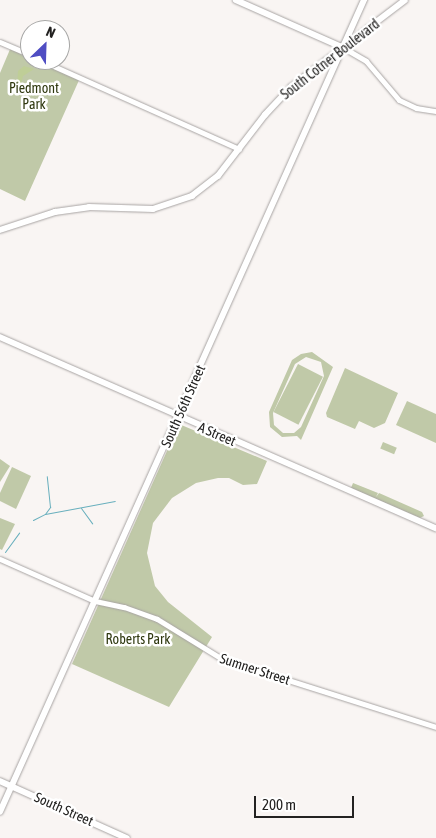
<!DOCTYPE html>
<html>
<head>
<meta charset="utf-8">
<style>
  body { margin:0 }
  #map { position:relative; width:436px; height:838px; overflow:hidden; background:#f9f5f3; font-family:"Asap Condensed",sans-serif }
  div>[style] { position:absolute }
  .green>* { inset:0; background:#c0c9a8; transform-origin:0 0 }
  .forest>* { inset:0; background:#bfce97 }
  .stream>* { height:1px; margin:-0.5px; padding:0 0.5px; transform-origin:0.5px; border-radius:0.5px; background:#68afbd }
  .roads { filter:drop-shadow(0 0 1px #a8a4a3) drop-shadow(0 0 1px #a8a4a3) }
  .tertiary>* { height:5px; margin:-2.5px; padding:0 2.5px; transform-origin:2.5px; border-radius:2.5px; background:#fff }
  .secondary>* { height:5.5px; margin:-2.75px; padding:0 2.75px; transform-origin:2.75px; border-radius:2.75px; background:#fff }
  span { translate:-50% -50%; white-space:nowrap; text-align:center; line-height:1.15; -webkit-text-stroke:5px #fff; paint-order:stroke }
  .street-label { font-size:14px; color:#232221 }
  .park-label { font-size:14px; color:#2f380f }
  .north { position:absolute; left:20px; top:20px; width:50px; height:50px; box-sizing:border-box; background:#fff; border:1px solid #a7a7a6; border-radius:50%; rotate:24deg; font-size:14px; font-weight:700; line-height:20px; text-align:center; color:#232221 }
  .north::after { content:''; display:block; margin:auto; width:18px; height:22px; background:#4f4dc3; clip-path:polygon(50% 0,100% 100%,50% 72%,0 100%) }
  .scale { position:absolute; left:254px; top:796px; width:100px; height:22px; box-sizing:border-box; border:2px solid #232221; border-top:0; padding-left:6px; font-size:15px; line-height:18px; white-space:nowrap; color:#232221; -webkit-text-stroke:4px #fff; paint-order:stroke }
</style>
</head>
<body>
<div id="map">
  <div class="green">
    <i style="clip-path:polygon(11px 47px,30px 55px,30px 60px,40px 60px,80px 78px,25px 201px,0 189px,0 73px)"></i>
    <i style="clip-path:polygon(evenodd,312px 352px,333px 367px,301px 440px,297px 436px,282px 437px,270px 427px,269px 412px,292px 360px,301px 354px,312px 352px,306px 357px,321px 362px,324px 376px,301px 427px,294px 433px,283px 433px,274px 425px,273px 413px,295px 364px,306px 357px)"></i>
    <i style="left:298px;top:364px;width:28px;height:54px;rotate:27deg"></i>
    <i style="clip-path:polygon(345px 368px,398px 393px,385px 423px,374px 428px,359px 421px,355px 429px,327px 417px,326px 413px)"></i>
    <i style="clip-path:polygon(407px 401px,436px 414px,436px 443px,396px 425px)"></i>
    <i style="clip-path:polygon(179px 424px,267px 461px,257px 484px,243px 485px,229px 478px,218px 478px,196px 483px,172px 498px,153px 523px,147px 553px,155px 586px,168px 602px,212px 637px,169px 707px,72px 664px)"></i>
    <i style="left:383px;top:442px;width:15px;height:7px;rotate:23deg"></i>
    <i style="clip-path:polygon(0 459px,10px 466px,0 482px)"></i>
    <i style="clip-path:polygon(12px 467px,31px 476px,16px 509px,0 501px,0 493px)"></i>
    <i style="clip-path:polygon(353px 483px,378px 493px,376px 497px,379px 493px,422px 512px,424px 516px,420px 518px,351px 488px)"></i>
    <i style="clip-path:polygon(0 518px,15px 524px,2px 550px,0 549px)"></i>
  </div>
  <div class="forest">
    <i style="clip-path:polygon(24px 66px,34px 69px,23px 76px,20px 88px,17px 87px,18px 71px)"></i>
  </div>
  <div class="stream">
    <i style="left:81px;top:508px;width:19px;rotate:54deg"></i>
    <i style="left:45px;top:514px;width:9px;rotate:-54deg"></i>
    <i style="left:50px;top:507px;width:31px;rotate:-96deg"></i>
    <i style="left:33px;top:520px;width:13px;rotate:-27deg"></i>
    <i style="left:45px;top:514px;width:71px;rotate:-10.5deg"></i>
    <i style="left:5px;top:552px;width:24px;rotate:-54deg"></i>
  </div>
  <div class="roads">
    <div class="tertiary">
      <i style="left:0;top:42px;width:33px;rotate:23deg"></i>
      <i style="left:342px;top:47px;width:28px;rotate:30deg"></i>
      <i style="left:366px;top:61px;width:51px;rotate:49.8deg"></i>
      <i style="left:399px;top:100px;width:19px;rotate:25deg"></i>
      <i style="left:416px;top:108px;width:20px;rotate:9deg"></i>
      <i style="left:40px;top:60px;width:218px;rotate:24.1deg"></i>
      <i style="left:0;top:559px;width:104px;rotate:23.9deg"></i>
      <i style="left:95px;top:601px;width:30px;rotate:12deg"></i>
      <i style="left:124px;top:607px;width:35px;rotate:20deg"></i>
      <i style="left:157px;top:619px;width:76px;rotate:31.6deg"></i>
      <i style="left:222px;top:659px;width:225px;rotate:17.6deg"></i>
    </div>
    <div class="secondary">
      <i style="left:236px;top:0;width:116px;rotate:23.9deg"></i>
      <i style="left:0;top:230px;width:58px;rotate:-18.1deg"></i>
      <i style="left:55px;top:212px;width:34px;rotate:-8deg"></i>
      <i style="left:89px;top:207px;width:64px;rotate:1.8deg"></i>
      <i style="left:153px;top:209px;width:41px;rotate:-18.4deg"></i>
      <i style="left:192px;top:196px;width:33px;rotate:-38deg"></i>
      <i style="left:218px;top:176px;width:77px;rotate:-52.4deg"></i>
      <i style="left:265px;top:115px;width:38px;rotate:-47deg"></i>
      <i style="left:291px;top:87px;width:143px;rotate:-37.3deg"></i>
      <i style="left:0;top:337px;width:476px;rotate:23.7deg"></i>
      <i style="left:0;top:781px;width:139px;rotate:24.2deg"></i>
      <i style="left:0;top:812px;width:890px;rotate:-65.85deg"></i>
    </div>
  </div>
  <div class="street-label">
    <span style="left:330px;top:59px;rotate:-38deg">South Cotner Boulevard</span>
    <span style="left:183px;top:406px;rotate:-66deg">South 56th Street</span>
    <span style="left:217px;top:434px;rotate:23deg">A Street</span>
    <span style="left:255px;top:669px;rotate:18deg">Sumner Street</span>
    <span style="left:64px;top:809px;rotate:24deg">South Street</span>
  </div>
  <div class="park-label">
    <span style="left:34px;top:96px">Piedmont<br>Park</span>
    <span style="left:138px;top:639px">Roberts Park</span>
  </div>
  <div class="north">N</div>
  <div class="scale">200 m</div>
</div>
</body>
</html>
